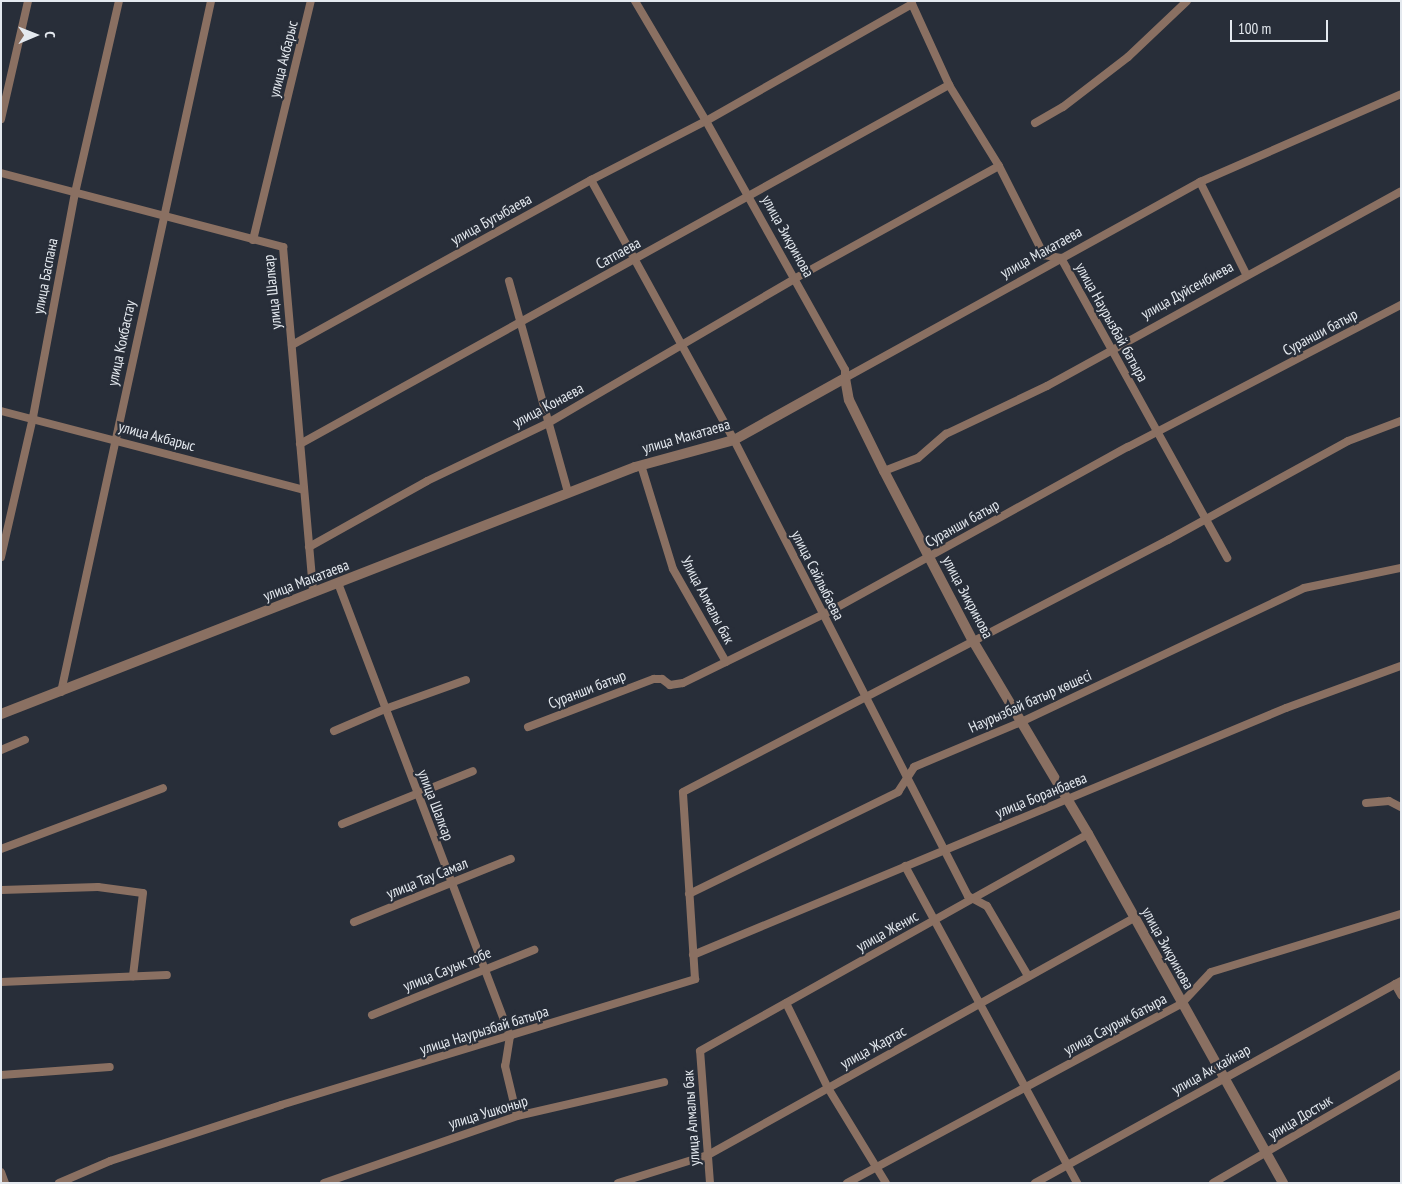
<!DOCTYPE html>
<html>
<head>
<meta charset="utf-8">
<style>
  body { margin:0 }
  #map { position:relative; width:1402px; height:1184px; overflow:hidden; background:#282e39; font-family:"PT Sans Narrow",sans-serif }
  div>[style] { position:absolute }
  .minor>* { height:8px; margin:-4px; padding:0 4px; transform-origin:4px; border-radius:4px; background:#8a7062 }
  .tertiary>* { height:10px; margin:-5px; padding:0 5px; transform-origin:5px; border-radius:5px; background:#8a7062 }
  span { translate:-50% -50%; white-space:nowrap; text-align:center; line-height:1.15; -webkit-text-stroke:4.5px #282e39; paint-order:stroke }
  .street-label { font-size:15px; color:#e4e9ef }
  .frame { position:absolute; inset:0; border:2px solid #e4e9ef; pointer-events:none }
  .north { position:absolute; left:10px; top:10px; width:50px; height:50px; -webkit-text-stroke:4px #282e39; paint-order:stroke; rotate:89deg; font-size:14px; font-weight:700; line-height:20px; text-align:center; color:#e4e9ef }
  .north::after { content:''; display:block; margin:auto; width:18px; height:22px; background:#e4e9ef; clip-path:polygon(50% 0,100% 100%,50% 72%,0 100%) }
  .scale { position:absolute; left:1230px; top:20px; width:98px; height:22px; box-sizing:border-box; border:2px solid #e4e9ef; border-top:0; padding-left:6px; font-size:15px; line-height:18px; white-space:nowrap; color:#e4e9ef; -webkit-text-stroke:4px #282e39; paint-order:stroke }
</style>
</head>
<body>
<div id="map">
  <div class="minor">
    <i style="left:635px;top:1px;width:139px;rotate:59.4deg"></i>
    <i style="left:706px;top:121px;width:285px;rotate:60.8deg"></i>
    <i style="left:845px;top:370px;width:8px;rotate:90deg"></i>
    <i style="left:845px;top:378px;width:406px;rotate:-28.9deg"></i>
    <i style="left:1200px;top:182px;width:219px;rotate:-23.6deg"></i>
    <i style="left:1px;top:119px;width:121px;rotate:-77.1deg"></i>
    <i style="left:1035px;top:123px;width:32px;rotate:-30deg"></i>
    <i style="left:1063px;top:107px;width:82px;rotate:-37.6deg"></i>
    <i style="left:1128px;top:57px;width:81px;rotate:-43.5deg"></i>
    <i style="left:1px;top:173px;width:292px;rotate:14.7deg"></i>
    <i style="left:283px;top:247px;width:347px;rotate:85deg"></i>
    <i style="left:591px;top:180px;width:297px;rotate:61.2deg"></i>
    <i style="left:734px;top:440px;width:513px;rotate:62.84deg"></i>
    <i style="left:968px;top:896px;width:21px;rotate:28deg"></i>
    <i style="left:987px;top:906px;width:81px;rotate:59.6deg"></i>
    <i style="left:1200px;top:182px;width:103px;rotate:63.4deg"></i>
    <i style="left:253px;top:240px;width:246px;rotate:-76.4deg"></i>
    <i style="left:509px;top:281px;width:220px;rotate:74.4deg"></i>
    <i style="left:292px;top:345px;width:342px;rotate:-28.9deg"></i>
    <i style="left:591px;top:180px;width:129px;rotate:-27.2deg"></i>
    <i style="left:706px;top:121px;width:237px;rotate:-29.6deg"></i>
    <i style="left:912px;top:4px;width:89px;rotate:65.4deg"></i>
    <i style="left:949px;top:85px;width:95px;rotate:58.3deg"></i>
    <i style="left:999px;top:166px;width:100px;rotate:63.2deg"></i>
    <i style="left:1044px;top:255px;width:17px;rotate:10deg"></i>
    <i style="left:1061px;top:258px;width:343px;rotate:61deg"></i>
    <i style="left:1px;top:411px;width:313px;rotate:14.6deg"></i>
    <i style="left:300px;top:444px;width:742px;rotate:-28.95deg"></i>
    <i style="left:641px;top:465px;width:109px;rotate:72.9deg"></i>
    <i style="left:673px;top:569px;width:107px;rotate:60.3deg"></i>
    <i style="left:884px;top:471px;width:36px;rotate:-21deg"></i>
    <i style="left:918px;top:458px;width:37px;rotate:-41deg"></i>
    <i style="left:946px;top:434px;width:112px;rotate:-25.4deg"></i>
    <i style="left:1047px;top:386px;width:404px;rotate:-28.8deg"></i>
    <i style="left:309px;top:547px;width:135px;rotate:-29.2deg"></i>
    <i style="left:427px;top:481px;width:134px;rotate:-25.6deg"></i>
    <i style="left:548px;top:423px;width:285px;rotate:-30.3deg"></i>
    <i style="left:794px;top:279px;width:234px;rotate:-28.9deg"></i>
    <i style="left:1px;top:557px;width:144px;rotate:-77.1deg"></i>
    <i style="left:33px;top:417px;width:228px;rotate:-79.4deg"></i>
    <i style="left:75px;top:193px;width:197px;rotate:-77.1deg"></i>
    <i style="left:338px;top:583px;width:485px;rotate:69.2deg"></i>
    <i style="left:510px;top:1036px;width:30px;rotate:99deg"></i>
    <i style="left:505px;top:1066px;width:51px;rotate:76.5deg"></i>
    <i style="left:61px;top:692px;width:707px;rotate:-77.75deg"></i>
    <i style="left:528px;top:727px;width:135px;rotate:-20.9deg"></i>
    <i style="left:654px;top:679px;width:8px"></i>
    <i style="left:662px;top:679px;width:10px;rotate:37deg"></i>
    <i style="left:670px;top:685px;width:13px;rotate:-9deg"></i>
    <i style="left:683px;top:683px;width:168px;rotate:-26.1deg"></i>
    <i style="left:834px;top:609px;width:336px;rotate:-28.9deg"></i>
    <i style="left:1128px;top:447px;width:308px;rotate:-27.5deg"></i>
    <i style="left:334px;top:731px;width:56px;rotate:-23.3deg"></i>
    <i style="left:385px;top:709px;width:86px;rotate:-19.7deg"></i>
    <i style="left:1px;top:750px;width:26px;rotate:-23deg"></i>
    <i style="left:1366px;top:803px;width:23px;rotate:-5deg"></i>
    <i style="left:1389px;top:801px;width:13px;rotate:27deg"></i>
    <i style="left:342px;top:824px;width:141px;rotate:-22deg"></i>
    <i style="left:1px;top:849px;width:173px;rotate:-20.6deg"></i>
    <i style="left:905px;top:866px;width:361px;rotate:61.5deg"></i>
    <i style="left:1px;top:890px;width:97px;rotate:-1.8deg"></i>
    <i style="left:98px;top:887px;width:45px;rotate:7.6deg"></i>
    <i style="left:143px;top:893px;width:84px;rotate:96.9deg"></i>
    <i style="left:689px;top:894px;width:233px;rotate:-26deg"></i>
    <i style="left:898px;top:792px;width:30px;rotate:-57deg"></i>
    <i style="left:914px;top:767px;width:116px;rotate:-22.8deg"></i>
    <i style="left:1021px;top:722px;width:313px;rotate:-25.3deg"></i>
    <i style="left:1304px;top:588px;width:99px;rotate:-11.7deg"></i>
    <i style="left:354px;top:922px;width:169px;rotate:-21.9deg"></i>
    <i style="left:693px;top:955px;width:642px;rotate:-22.61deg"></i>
    <i style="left:1286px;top:708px;width:122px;rotate:-20.1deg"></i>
    <i style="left:1px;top:982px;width:166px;rotate:-2.4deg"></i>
    <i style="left:1395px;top:984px;width:13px;rotate:61deg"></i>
    <i style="left:786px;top:1003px;width:95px;rotate:63.7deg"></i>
    <i style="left:828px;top:1088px;width:111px;rotate:58.6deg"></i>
    <i style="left:372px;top:1015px;width:175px;rotate:-21.9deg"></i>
    <i style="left:1px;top:1075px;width:109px;rotate:-4.2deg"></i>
    <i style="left:1px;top:1172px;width:12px;rotate:70deg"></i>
    <i style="left:59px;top:1183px;width:56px;rotate:-23.3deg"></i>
    <i style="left:110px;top:1161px;width:180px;rotate:-18.1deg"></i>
    <i style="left:281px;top:1105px;width:433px;rotate:-16.9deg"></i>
    <i style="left:695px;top:979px;width:187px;rotate:-93.7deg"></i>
    <i style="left:683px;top:792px;width:547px;rotate:-27.46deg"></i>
    <i style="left:1168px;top:540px;width:205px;rotate:-28.8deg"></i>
    <i style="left:1348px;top:441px;width:57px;rotate:-20.7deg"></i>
    <i style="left:324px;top:1183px;width:204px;rotate:-19.1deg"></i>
    <i style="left:517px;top:1116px;width:151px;rotate:-13deg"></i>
    <i style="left:618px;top:1183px;width:94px;rotate:-17.3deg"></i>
    <i style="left:708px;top:1155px;width:487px;rotate:-29.1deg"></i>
    <i style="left:710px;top:1183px;width:132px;rotate:-94.3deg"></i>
    <i style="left:700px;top:1051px;width:445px;rotate:-29.2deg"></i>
    <i style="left:847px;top:1183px;width:380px;rotate:-28.2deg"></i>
    <i style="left:1182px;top:1003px;width:42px;rotate:-46.9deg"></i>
    <i style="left:1211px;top:972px;width:199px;rotate:-17deg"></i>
    <i style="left:1035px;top:1183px;width:418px;rotate:-28.9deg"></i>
    <i style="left:1213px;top:1183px;width:217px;rotate:-30.1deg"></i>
  </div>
  <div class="tertiary">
    <i style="left:1px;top:714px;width:680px;rotate:-21.29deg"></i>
    <i style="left:635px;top:467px;width:103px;rotate:-15.3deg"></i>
    <i style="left:734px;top:440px;width:127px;rotate:-29.2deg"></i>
    <i style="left:845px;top:378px;width:22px;rotate:80deg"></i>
    <i style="left:849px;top:400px;width:79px;rotate:63.8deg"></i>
    <i style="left:884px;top:471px;width:192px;rotate:62.4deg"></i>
    <i style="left:973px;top:641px;width:225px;rotate:59.2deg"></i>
    <i style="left:1088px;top:834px;width:400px;rotate:60.8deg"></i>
  </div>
  <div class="street-label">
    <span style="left:283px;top:59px;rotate:-76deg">улица Акбарыс</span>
    <span style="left:491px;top:219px;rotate:-29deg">улица Бугыбаева</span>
    <span style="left:788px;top:236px;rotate:61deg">улица Зикринова</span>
    <span style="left:1041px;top:252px;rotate:-29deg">улица Макатаева</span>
    <span style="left:618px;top:253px;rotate:-29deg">Сатпаева</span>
    <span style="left:45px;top:276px;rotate:-79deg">улица Баспана</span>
    <span style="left:1187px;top:290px;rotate:-29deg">улица Дуйсенбиева</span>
    <span style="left:272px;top:292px;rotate:-96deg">улица Шалкар</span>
    <span style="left:1112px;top:322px;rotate:61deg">улица Наурызбай батыра</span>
    <span style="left:1320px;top:332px;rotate:-28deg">Суранши батыр</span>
    <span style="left:121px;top:343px;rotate:-78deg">улица Кокбастау</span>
    <span style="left:548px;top:405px;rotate:-28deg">улица Конаева</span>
    <span style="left:157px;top:436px;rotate:15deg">улица Акбарыс</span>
    <span style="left:686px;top:436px;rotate:-16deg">улица Макатаева</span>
    <span style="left:962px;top:523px;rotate:-29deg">Суранши батыр</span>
    <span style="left:818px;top:575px;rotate:63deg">улица Сайлыбаева</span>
    <span style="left:306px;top:580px;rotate:-21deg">улица Макатаева</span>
    <span style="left:968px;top:597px;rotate:62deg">улица Зикринова</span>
    <span style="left:708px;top:600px;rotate:62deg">Улица Алмалы бак</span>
    <span style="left:587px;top:689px;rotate:-21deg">Суранши батыр</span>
    <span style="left:1030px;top:701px;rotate:-24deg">Наурызбай батыр көшесі</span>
    <span style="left:1041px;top:795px;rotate:-22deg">улица Боранбаева</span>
    <span style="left:436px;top:805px;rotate:69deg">улица Шалкар</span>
    <span style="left:427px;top:878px;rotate:-22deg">улица Тау Самал</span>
    <span style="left:887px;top:931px;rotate:-29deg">улица Женис</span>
    <span style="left:1168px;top:948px;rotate:61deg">улица Зикринова</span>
    <span style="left:447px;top:969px;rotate:-22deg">улица Сауык тобе</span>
    <span style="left:1115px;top:1024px;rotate:-28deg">улица Саурык батыра</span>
    <span style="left:484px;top:1030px;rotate:-17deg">улица Наурызбай батыра</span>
    <span style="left:873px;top:1047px;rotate:-29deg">улица Жартас</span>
    <span style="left:1211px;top:1069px;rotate:-29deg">улица Ак кайнар</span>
    <span style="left:488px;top:1112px;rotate:-17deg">улица Ушконыр</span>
    <span style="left:1300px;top:1117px;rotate:-31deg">улица Достык</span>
    <span style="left:691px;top:1118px;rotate:-94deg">улица Алмалы бак</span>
  </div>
  <div class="frame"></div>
  <div class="north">С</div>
  <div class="scale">100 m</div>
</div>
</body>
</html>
